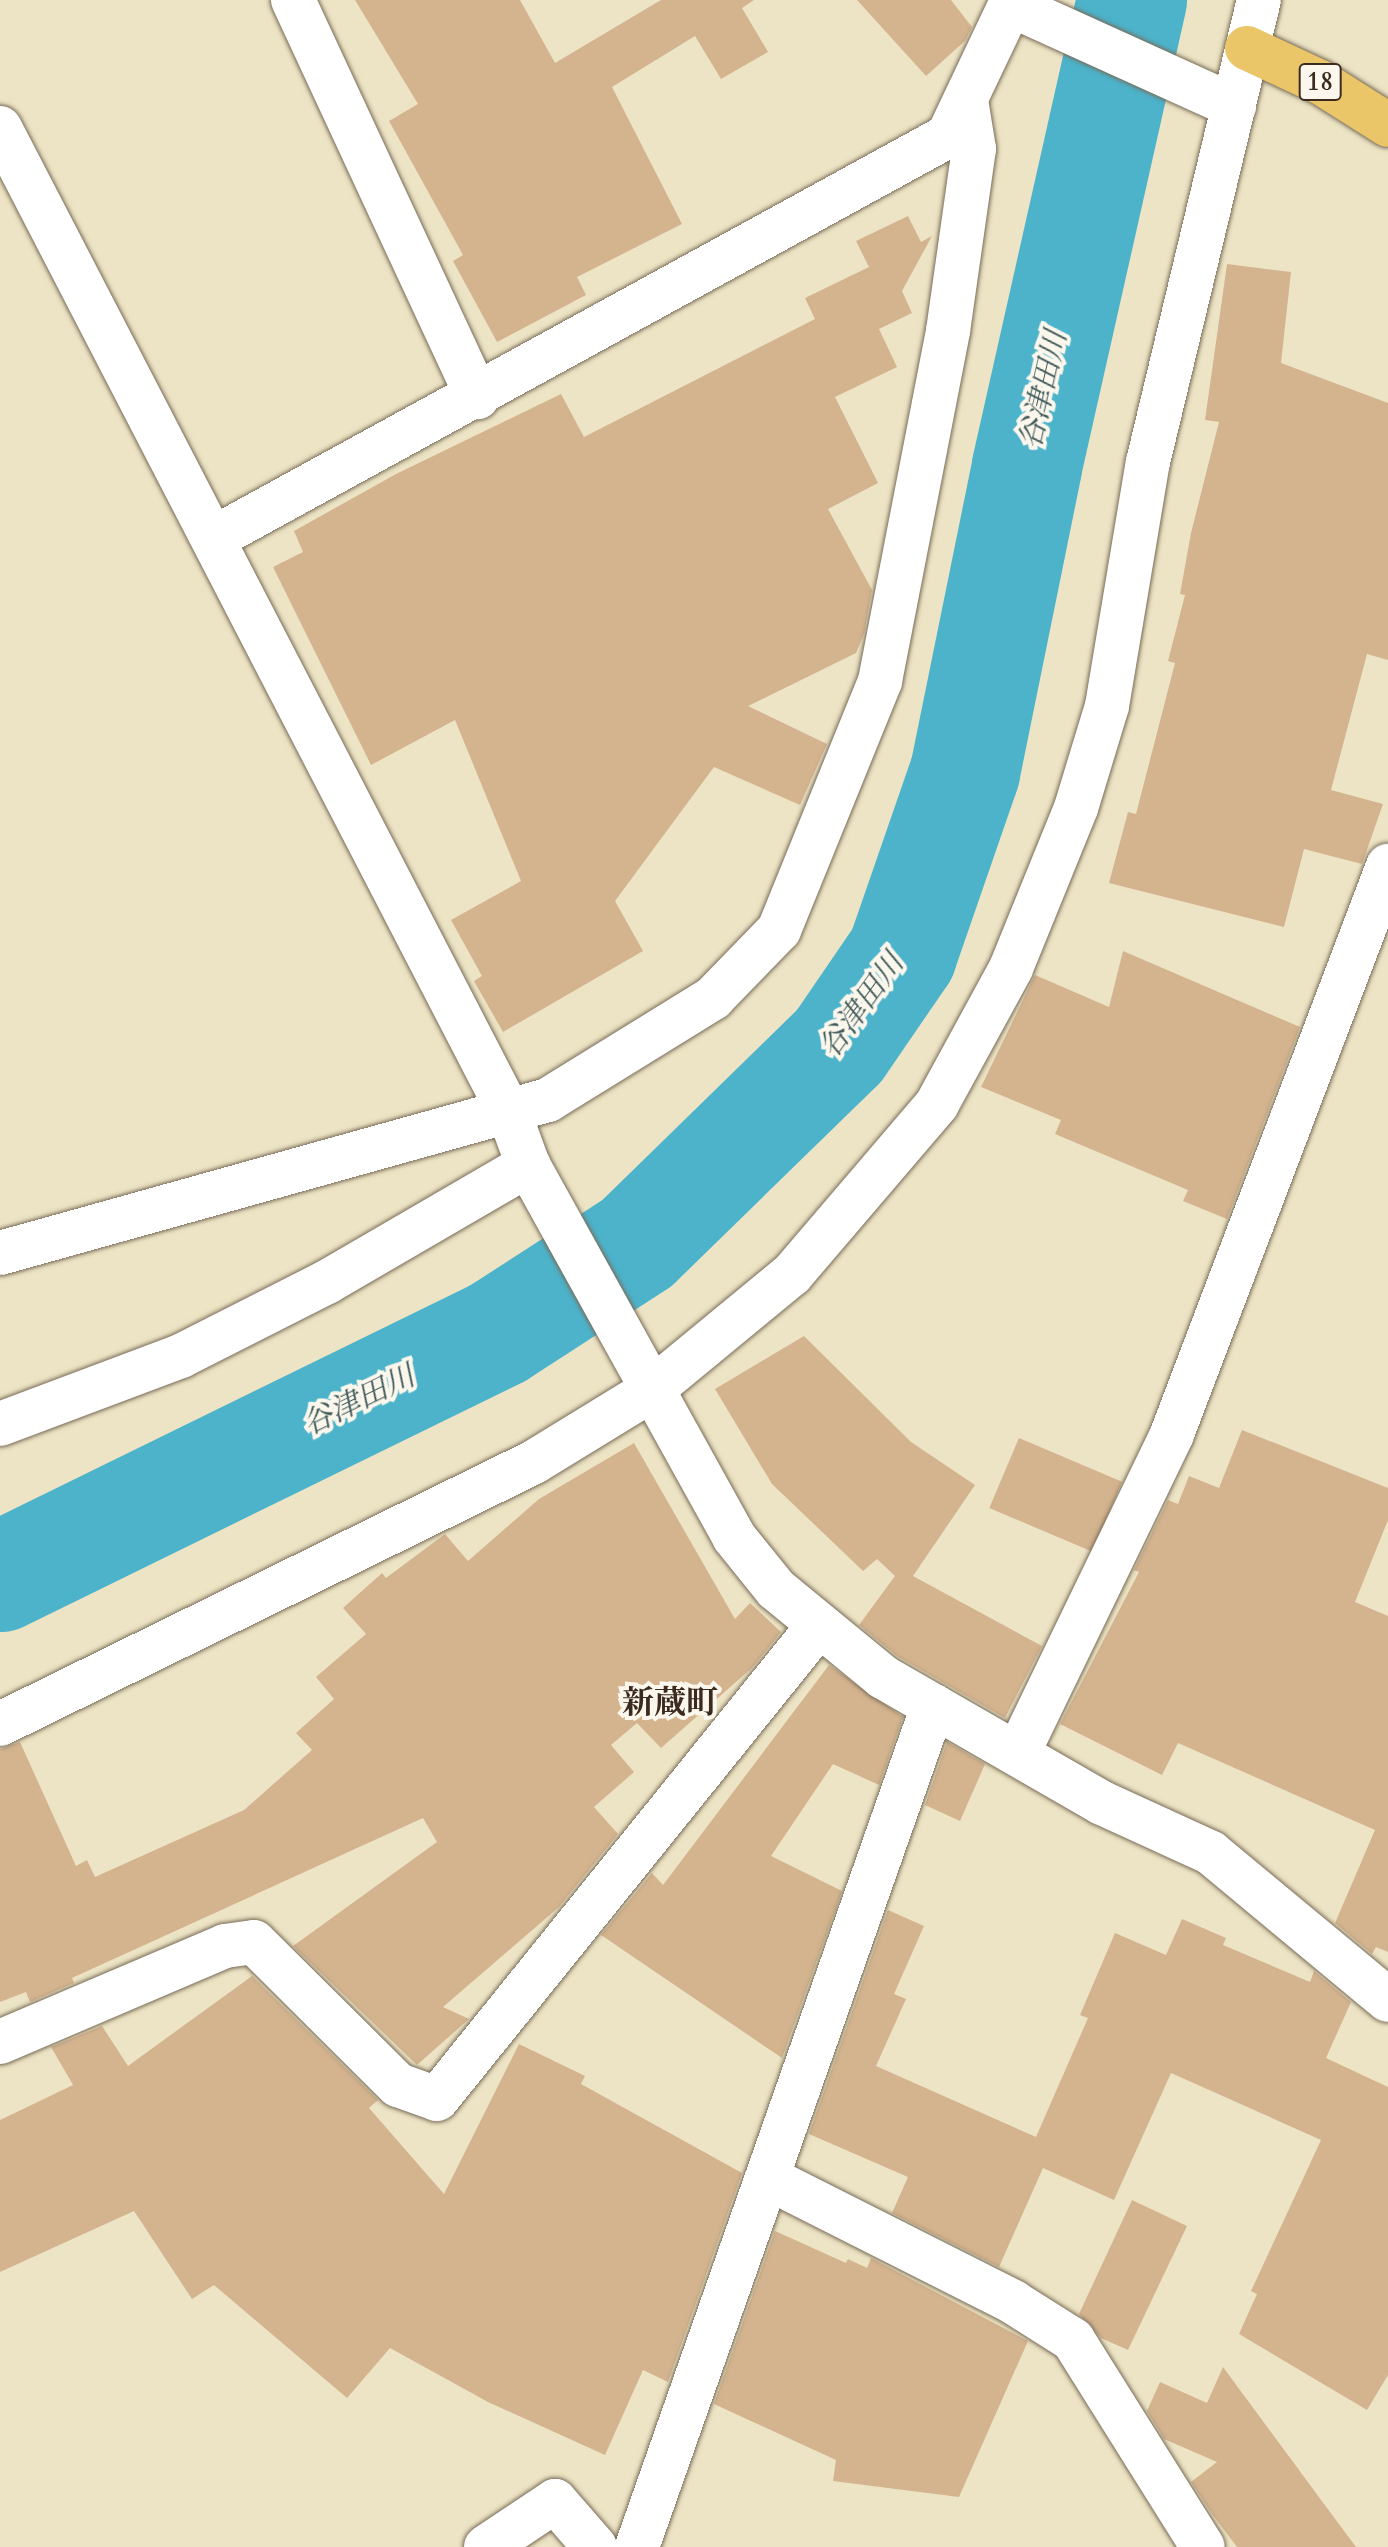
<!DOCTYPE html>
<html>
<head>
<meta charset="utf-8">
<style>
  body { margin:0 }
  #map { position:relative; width:1388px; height:2547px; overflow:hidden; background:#ece4c4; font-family:Cardo,"Noto Serif JP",serif }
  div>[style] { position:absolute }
  .river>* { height:110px; margin:-55px; padding:0 55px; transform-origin:55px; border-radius:55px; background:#4cb3cb }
  .building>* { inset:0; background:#d4b48f; transform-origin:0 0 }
  .roads { filter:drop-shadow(0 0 2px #796b58) drop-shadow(0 0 2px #796b58) }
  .minor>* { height:44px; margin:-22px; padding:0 22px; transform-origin:22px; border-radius:22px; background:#fff }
  .major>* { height:44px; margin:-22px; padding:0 22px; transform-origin:22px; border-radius:22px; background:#ebc669 }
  span { translate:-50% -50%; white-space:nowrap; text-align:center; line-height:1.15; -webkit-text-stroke:8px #fbf7ec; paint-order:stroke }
  .shield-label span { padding:2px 6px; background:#fbf7ec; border:2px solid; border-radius:6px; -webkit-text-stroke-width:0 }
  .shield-label { font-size:26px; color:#3b2a1e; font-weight:700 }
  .water-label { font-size:30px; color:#415a5b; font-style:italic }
  .quarter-label { font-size:32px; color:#3b2a1e; font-weight:700 }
</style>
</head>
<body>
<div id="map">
  <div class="river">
    <i style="left:0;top:1577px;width:555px;rotate:-26.1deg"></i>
    <i style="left:498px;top:1333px;width:166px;rotate:-32.9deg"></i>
    <i style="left:637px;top:1243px;width:282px;rotate:-44.3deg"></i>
    <i style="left:839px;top:1046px;width:112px;rotate:-55.6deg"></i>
    <i style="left:902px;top:954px;width:193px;rotate:-70.9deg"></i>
    <i style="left:965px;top:772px;width:312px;rotate:-78.5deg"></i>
    <i style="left:1027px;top:466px;width:478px;rotate:-77.3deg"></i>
  </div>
  <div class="building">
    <i style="clip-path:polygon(355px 0,520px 0,555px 63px,661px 0,754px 0,742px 8px,768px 52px,721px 79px,695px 36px,612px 87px,682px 224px,577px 277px,586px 295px,497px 342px,453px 261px,463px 255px,389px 121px,418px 104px)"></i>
    <i style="clip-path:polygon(857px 0,951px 0,972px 27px,965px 41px,926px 76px)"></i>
    <i style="clip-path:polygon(908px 216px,921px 242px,932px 236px,902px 291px,912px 313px,879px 329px,897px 367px,835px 397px,878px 483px,828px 509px,872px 590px,864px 634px,856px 653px,748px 706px,827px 744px,800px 805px,714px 767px,615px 901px,643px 951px,503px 1032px,474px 981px,482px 976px,451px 920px,521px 881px,455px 720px,371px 765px,273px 567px,303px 552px,294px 531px,396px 474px,561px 394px,584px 437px,815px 319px,805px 298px,869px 267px,856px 241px)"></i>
    <i style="clip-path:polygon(1227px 264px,1291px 272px,1281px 363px,1388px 403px,1388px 660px,1367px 654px,1331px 790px,1383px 804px,1362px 864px,1304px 849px,1284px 927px,1109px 883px,1128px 812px,1136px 814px,1175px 663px,1168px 661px,1185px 595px,1180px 594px,1191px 533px,1219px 422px,1205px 420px)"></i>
    <i style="clip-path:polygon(1123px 951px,1300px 1027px,1227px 1219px,1183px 1201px,1188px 1190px,1055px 1134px,1061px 1120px,981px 1087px,1035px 975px,1109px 1007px)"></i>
    <i style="clip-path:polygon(804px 1336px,911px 1442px,975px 1485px,913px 1576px,1042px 1646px,1005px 1718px,897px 1656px,859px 1625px,895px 1576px,877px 1559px,863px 1571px,772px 1484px,715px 1389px)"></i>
    <i style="clip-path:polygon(1242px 1430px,1388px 1488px,1388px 1520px,1355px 1602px,1388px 1616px,1388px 1952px,1376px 1947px,1372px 1954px,1335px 1923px,1375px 1830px,1178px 1743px,1162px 1775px,1060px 1724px,1139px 1572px,1134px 1570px,1168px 1500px,1178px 1504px,1189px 1476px,1219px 1488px)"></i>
    <i style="left:1019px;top:1438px;width:112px;height:76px;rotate:23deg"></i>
    <i style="clip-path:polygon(634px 1443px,735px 1619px,750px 1603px,781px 1632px,753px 1667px,661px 1748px,637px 1723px,611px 1745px,634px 1772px,594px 1807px,618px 1834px,559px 1907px,443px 2007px,469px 2019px,417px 2065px,293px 1946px,437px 1842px,423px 1818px,72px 1978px,74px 1983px,30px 2002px,26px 1992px,0 2002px,0 1749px,20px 1742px,76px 1866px,87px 1860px,95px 1877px,244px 1810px,312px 1750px,296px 1733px,334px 1699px,316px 1677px,366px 1634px,343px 1608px,382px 1573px,386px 1578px,445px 1534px,468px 1561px,539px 1499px)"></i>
    <i style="clip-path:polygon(829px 1665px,903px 1717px,879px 1785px,833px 1764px,771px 1856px,842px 1891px,782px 2058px,601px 1935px,652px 1873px,663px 1885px)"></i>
    <i style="clip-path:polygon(947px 1742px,985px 1764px,960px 1821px,925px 1805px)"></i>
    <i style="clip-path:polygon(888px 1910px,924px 1926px,894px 1994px,906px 1999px,876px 2066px,1036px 2137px,1088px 2018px,1080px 2015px,1115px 1933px,1166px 1955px,1182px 1919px,1226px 1938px,1223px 1945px,1310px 1982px,1314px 1971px,1351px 2002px,1326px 2058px,1388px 2087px,1388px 2375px,1367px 2410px,1239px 2334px,1257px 2294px,1251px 2291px,1321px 2140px,1171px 2073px,1114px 2200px,1043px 2168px,999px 2267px,892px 2213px,908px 2177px,809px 2134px)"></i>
    <i style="clip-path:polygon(252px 1976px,378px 2100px,369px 2108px,444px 2194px,519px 2044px,585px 2076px,581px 2084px,742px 2173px,668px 2382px,643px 2370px,605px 2455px,488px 2402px,390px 2348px,347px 2398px,214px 2285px,192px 2299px,134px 2211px,0 2272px,0 2120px,73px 2085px,51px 2047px,102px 2026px,128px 2066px)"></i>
    <i style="clip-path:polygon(1132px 2200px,1187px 2226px,1128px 2350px,1101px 2338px,1079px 2314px)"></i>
    <i style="clip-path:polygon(775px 2231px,846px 2263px,848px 2259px,867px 2268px,871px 2258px,1028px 2341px,959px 2497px,833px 2481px,836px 2460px,714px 2404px)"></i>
    <i style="clip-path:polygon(1223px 2367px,1330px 2512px,1356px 2547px,1237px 2547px,1212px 2514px,1191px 2482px,1217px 2462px,1164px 2439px,1147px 2411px,1160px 2382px,1207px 2403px)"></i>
  </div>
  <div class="roads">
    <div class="minor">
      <i style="left:293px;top:0;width:438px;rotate:65.1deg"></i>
      <i style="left:1012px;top:0;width:14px;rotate:45deg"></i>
      <i style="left:1022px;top:10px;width:233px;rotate:24.4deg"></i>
      <i style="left:0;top:128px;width:1106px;rotate:62.65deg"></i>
      <i style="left:508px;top:1110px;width:59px;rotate:70deg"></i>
      <i style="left:528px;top:1165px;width:425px;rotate:61deg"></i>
      <i style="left:734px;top:1537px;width:67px;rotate:51.1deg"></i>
      <i style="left:776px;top:1589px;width:139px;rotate:39.4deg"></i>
      <i style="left:883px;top:1677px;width:253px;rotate:29.9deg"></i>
      <i style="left:1102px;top:1803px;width:120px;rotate:24.6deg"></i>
      <i style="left:1211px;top:1853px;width:230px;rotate:39.7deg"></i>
      <i style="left:214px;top:538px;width:837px;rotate:-28.71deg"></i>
      <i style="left:948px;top:136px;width:149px;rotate:-64.6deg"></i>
      <i style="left:0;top:1253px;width:569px;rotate:-15.6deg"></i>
      <i style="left:548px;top:1100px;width:194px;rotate:-31.7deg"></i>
      <i style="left:713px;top:998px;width:95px;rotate:-45.9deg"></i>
      <i style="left:779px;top:930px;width:269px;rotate:-67.9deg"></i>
      <i style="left:880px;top:681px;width:357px;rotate:-79deg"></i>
      <i style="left:948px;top:331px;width:184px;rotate:-81.9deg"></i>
      <i style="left:974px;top:149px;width:50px;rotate:-99.3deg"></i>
      <i style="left:0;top:1424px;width:193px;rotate:-20.6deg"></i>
      <i style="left:181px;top:1356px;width:164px;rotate:-26.9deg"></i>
      <i style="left:327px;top:1282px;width:233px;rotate:-30.2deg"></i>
      <i style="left:0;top:1724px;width:595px;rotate:-26.13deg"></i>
      <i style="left:534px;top:1462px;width:136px;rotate:-31.5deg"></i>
      <i style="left:650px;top:1391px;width:184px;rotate:-39.5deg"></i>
      <i style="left:792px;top:1274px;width:223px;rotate:-49.5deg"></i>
      <i style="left:937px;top:1104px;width:155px;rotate:-61.4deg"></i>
      <i style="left:1011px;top:968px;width:173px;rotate:-67.9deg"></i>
      <i style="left:1076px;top:808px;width:107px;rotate:-73.1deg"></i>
      <i style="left:1107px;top:706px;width:247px;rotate:-80.5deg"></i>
      <i style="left:1148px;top:462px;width:475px;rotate:-76.5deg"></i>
      <i style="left:1018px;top:1753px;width:354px;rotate:-64.2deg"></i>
      <i style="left:1172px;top:1434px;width:608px;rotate:-69.18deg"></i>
      <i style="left:0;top:2042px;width:245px;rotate:-23.1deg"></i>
      <i style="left:225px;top:1946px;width:29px;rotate:-8deg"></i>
      <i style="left:254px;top:1942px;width:203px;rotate:44.8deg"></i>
      <i style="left:398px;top:2085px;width:41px;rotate:19.7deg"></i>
      <i style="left:437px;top:2099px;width:609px;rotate:-51.13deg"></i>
      <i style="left:768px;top:2178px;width:275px;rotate:26.8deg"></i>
      <i style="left:1013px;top:2302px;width:71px;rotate:32.3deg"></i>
      <i style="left:1073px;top:2340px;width:244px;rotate:57.9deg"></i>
      <i style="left:486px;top:2547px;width:83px;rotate:-33.7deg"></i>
      <i style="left:555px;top:2501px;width:61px;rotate:49deg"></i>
      <i style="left:637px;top:2547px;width:892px;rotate:-70.61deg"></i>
    </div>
    <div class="major">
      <i style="left:1247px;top:48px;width:81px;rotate:25deg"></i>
      <i style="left:1320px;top:82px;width:80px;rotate:32.3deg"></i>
    </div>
  </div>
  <div class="shield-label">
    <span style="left:1320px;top:82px">18</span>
  </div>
  <div class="water-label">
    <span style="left:1044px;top:390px;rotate:-77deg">谷津田川</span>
    <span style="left:862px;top:1006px;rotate:-54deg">谷津田川</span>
    <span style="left:359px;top:1401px;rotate:-26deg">谷津田川</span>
  </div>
  <div class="quarter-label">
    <span style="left:670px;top:1703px">新蔵町</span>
  </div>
</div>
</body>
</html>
